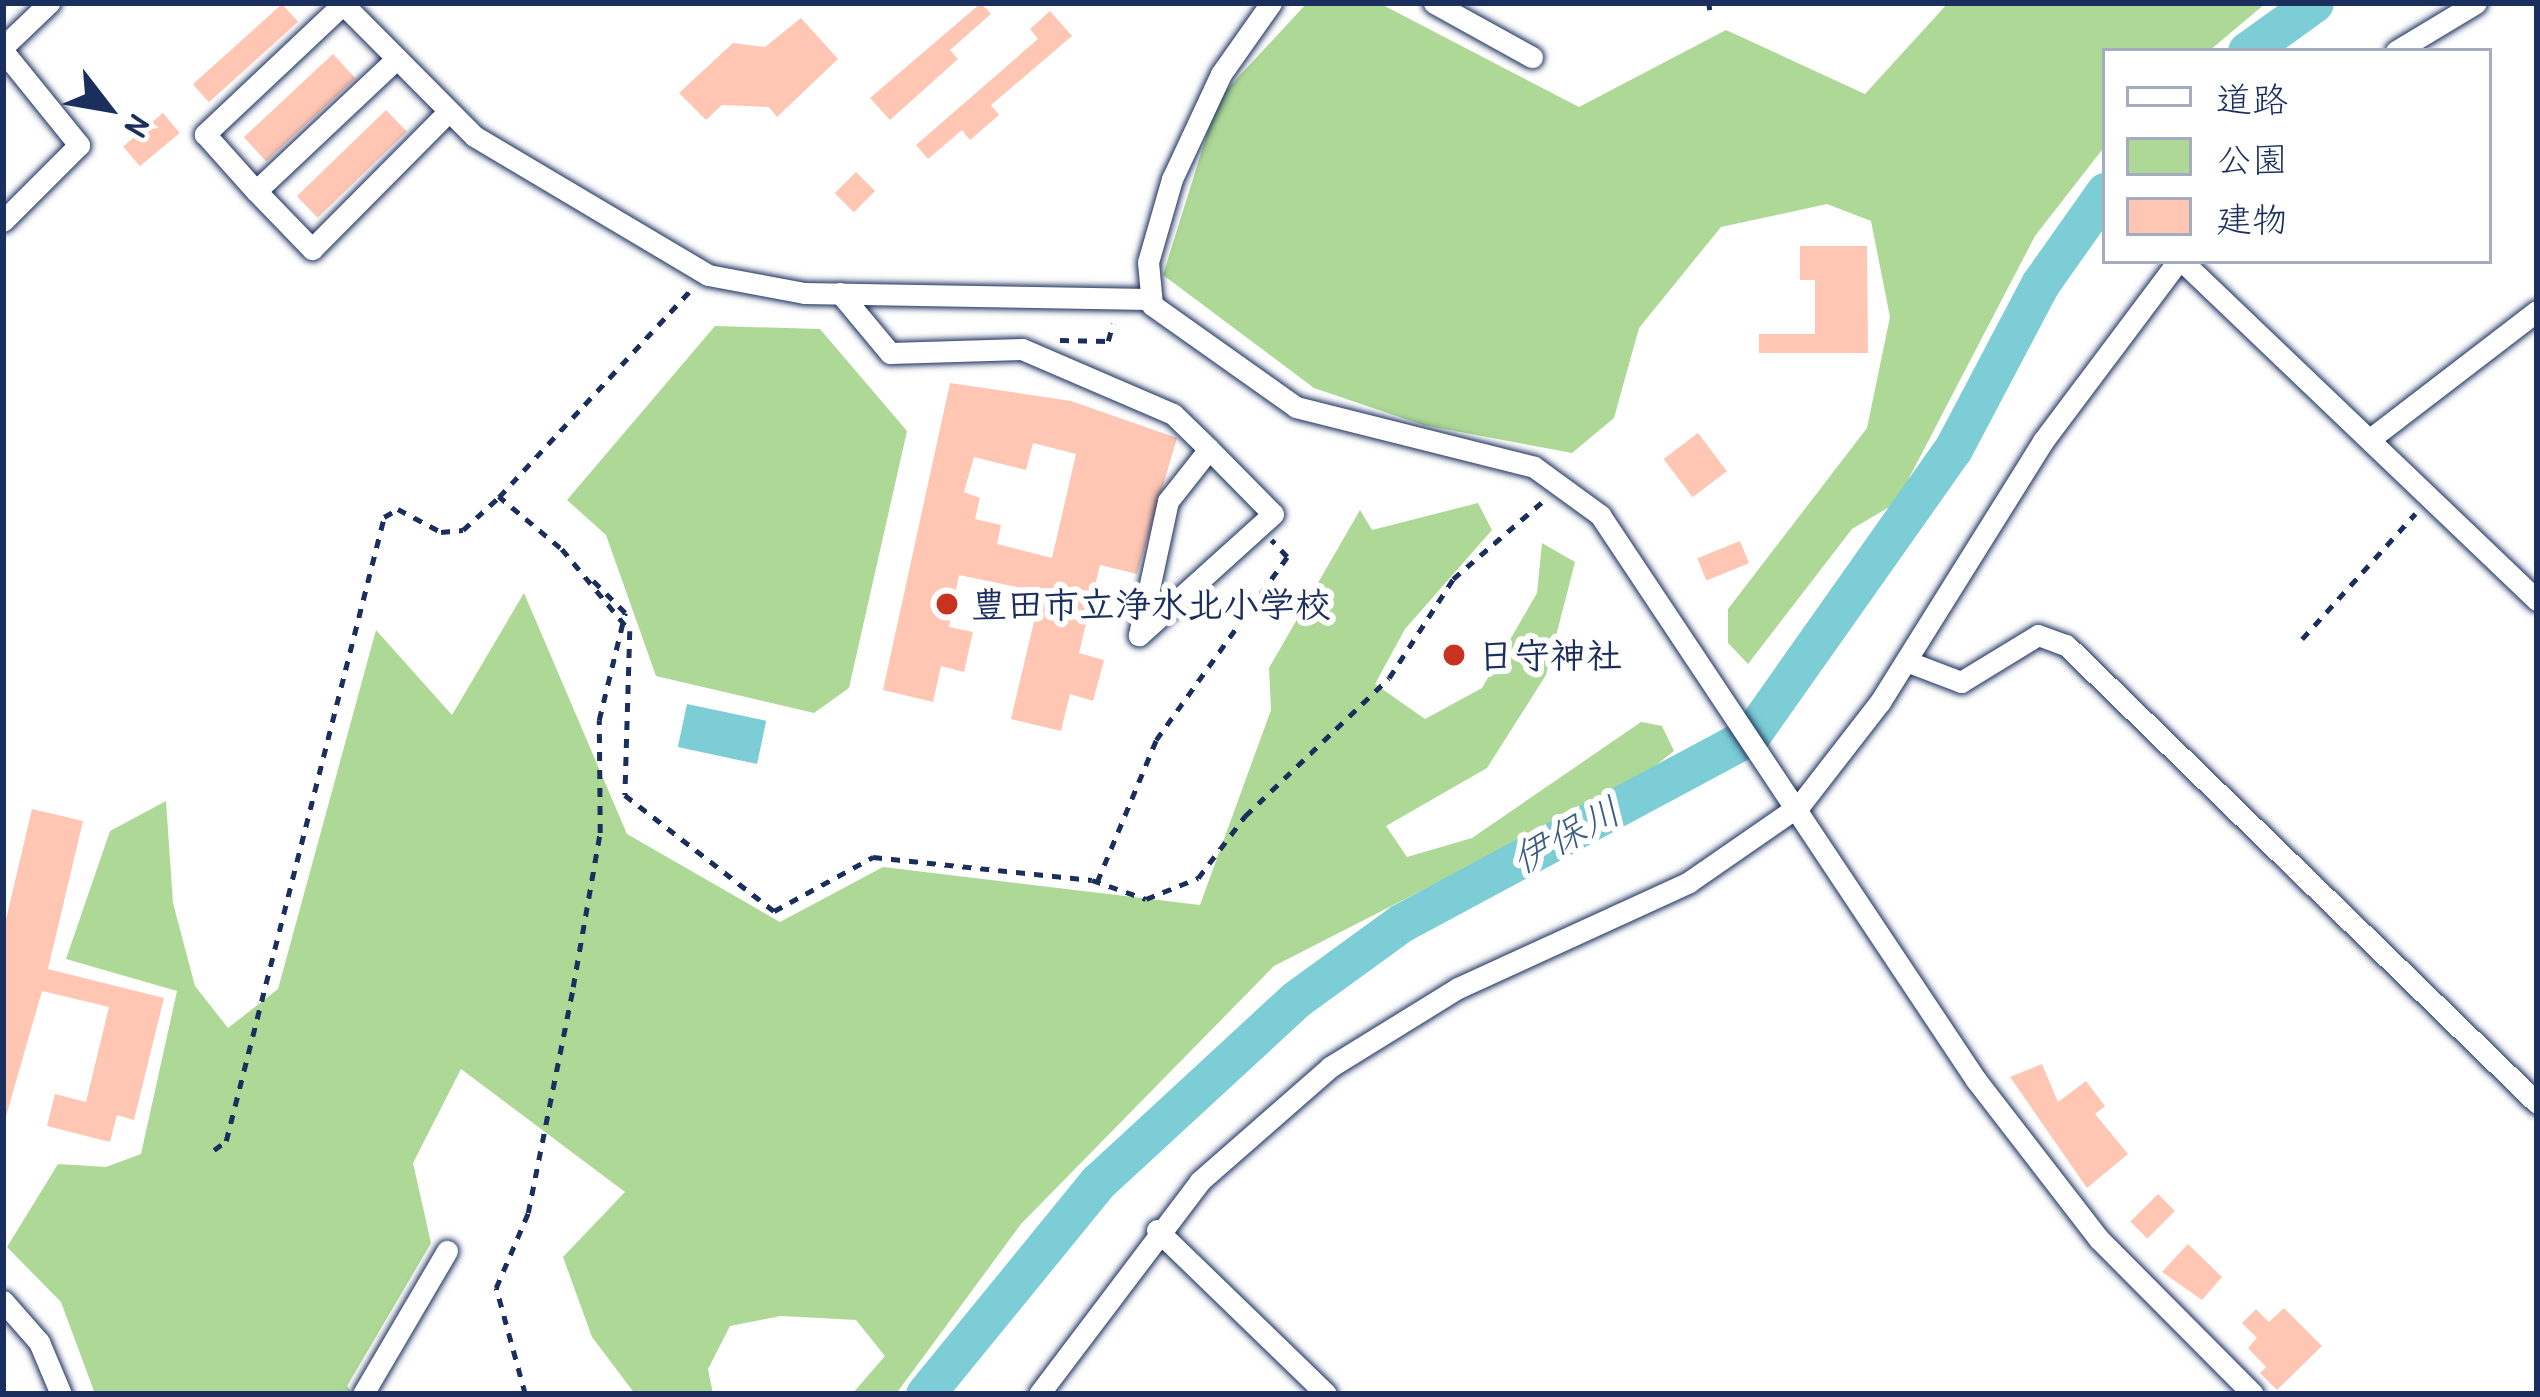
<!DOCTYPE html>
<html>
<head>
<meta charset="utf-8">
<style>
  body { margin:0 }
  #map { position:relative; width:2540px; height:1397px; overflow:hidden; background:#fff; font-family:"Patrick Hand","Klee One",sans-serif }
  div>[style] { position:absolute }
  .green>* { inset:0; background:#aed895 }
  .water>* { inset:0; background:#7ccdd5; transform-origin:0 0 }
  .river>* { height:39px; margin:-19.5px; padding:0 19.5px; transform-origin:19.5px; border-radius:19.5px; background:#7ccdd5 }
  .building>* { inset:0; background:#ffc6b4; transform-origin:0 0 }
  .path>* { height:4.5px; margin-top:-2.25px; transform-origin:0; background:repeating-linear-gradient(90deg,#1b2f5e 0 9px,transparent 0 18px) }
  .roads { filter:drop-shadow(0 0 3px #1b2f5e) drop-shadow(0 0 3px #1b2f5e) }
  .minor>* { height:21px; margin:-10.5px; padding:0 10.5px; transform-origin:10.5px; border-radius:10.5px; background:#fff }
  .dots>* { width:33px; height:33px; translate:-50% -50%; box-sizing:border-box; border:6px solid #fff; border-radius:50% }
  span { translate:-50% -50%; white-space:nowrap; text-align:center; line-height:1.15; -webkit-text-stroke:12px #fff; paint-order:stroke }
  .poi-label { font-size:36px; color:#1b2f5e; font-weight:700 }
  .left { translate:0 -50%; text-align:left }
  .water-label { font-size:39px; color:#385e82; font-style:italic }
  .frame { position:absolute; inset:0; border:6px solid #1b2f5e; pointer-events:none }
  .legend { position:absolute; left:2102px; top:48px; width:390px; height:216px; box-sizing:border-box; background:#fff; border:3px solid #a4acbf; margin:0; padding:15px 21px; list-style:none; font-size:36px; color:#1b2f5e }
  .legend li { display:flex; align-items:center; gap:24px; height:60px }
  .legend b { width:60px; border:3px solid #a4acbf }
  .north { position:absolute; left:48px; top:48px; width:120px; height:120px; -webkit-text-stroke:9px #fff; paint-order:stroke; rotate:121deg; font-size:33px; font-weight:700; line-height:48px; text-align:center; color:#1b2f5e }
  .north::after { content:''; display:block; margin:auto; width:42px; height:54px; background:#1b2f5e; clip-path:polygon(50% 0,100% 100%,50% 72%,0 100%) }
</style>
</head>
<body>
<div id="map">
  <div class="green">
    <i style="clip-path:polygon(1307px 3px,1379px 3px,1579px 107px,1726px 30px,1865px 94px,1948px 3px,2266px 3px,2209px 51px,2105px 51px,2105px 146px,2035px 236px,1896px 503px,1852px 529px,1748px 664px,1728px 643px,1728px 609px,1867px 428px,1890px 317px,1871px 221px,1827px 204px,1721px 227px,1639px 328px,1614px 418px,1572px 453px,1423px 425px,1314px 388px,1163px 275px,1218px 99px)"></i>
    <i style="clip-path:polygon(715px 326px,820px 329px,907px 431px,849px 688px,814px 713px,656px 676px,606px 535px,567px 500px)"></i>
    <i style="clip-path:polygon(1478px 503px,1492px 530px,1405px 629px,1375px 684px,1425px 719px,1482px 688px,1537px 593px,1542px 543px,1575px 562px,1546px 675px,1487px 768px,1386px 826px,1407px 857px,1472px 838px,1641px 722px,1662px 726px,1674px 751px,1636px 781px,1274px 966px,1021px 1224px,896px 1394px,852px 1394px,885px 1356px,856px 1320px,781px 1316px,730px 1326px,708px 1369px,713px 1394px,635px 1394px,592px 1337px,563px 1257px,625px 1192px,461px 1069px,413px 1163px,431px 1243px,347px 1386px,353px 1394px,95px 1394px,61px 1302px,7px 1247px,58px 1164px,106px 1167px,141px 1154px,177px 991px,66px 959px,110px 831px,166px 801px,173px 903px,195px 986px,228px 1028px,278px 989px,376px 630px,452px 715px,524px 593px,627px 834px,780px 922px,883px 867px,1200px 905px,1271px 710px,1269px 668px,1360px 510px,1372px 530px)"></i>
  </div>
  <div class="water">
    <i style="left:687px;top:704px;width:81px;height:44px;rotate:12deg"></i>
  </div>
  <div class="river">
    <i style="left:2247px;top:51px;width:82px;rotate:-35.6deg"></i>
    <i style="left:925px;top:1394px;width:274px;rotate:-50.8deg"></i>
    <i style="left:1098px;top:1182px;width:268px;rotate:-42.7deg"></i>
    <i style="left:1295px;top:1000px;width:131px;rotate:-36deg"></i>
    <i style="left:1401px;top:923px;width:397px;rotate:-28.2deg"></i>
    <i style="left:1751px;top:735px;width:350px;rotate:-54.8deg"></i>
    <i style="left:1953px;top:449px;width:187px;rotate:-62.2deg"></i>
    <i style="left:2040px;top:284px;width:113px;rotate:-54.8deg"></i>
  </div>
  <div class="building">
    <i style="clip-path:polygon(981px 3px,991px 14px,950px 50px,958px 59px,890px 120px,870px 98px)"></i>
    <i style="left:282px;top:4px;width:24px;height:120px;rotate:48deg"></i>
    <i style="clip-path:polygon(1050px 11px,1072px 36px,991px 105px,999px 115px,970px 140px,962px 130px,928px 159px,916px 145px,1038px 39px,1030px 29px)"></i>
    <i style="clip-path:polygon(801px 18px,838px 59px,777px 117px,769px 107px,722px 105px,706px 120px,679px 93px,733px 43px,765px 47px)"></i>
    <i style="left:333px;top:54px;width:33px;height:122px;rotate:47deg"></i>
    <i style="left:386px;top:110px;width:30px;height:124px;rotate:46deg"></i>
    <i style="left:163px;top:113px;width:26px;height:52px;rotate:50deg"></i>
    <i style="left:856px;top:172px;width:27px;height:30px;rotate:45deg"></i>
    <i style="clip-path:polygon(1800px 246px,1867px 246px,1868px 353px,1759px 353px,1759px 334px,1815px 334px,1815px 280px,1800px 280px)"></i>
    <i style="clip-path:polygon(evenodd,950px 383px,1071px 401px,1177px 438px,1137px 574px,1100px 565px,1079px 653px,1104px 660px,1093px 701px,1070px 694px,1061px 731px,1011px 719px,1041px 592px,959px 575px,949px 627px,973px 632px,964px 672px,941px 666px,933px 702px,883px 690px,950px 383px,1033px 443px,1076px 454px,1052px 558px,997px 544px,1001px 525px,975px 519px,980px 498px,964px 492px,974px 457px,1026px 470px,1033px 443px)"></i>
    <i style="left:1698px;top:433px;width:48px;height:43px;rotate:53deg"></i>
    <i style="left:1740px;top:541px;width:24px;height:46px;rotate:68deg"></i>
    <i style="clip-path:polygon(32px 809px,83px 821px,48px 969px,164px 998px,134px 1120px,117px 1115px,110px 1142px,47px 1126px,55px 1094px,86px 1102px,109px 1007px,42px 991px,3px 1127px,3px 932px)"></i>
    <i style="clip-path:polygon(2042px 1064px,2058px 1102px,2086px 1081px,2105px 1106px,2095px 1114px,2128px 1154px,2087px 1188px,2010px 1077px)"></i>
    <i style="left:2158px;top:1194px;width:24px;height:39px;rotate:45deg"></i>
    <i style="clip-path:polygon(2188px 1244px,2222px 1277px,2202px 1300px,2162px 1272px)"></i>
    <i style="clip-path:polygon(2284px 1308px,2322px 1346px,2277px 1390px,2260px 1373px,2266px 1367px,2248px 1348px,2257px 1338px,2242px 1323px,2256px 1309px,2269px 1322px)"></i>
  </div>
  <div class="path">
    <i style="left:1709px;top:3px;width:7px;rotate:82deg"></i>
    <i style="left:1060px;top:340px;width:48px;rotate:1.2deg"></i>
    <i style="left:1108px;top:341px;width:18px;rotate:-74deg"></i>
    <i style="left:560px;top:548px;width:80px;rotate:-140.1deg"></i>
    <i style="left:499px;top:497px;width:281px;rotate:-47.2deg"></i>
    <i style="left:562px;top:549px;width:107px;rotate:50.3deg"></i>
    <i style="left:630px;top:631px;width:164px;rotate:91.7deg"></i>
    <i style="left:625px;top:795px;width:189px;rotate:37.9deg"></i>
    <i style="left:774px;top:911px;width:113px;rotate:-28.6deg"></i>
    <i style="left:873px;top:857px;width:220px;rotate:6deg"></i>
    <i style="left:1092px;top:880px;width:57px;rotate:19.4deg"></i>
    <i style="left:1146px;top:899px;width:56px;rotate:-22deg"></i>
    <i style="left:1198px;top:878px;width:78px;rotate:-52.8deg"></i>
    <i style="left:1245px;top:816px;width:199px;rotate:-43.8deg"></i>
    <i style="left:1389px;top:678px;width:118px;rotate:-57.1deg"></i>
    <i style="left:1453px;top:579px;width:119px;rotate:-40.9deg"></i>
    <i style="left:2302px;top:639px;width:169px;rotate:-47.9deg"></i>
    <i style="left:1097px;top:882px;width:154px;rotate:-67.4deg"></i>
    <i style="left:1156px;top:740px;width:225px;rotate:-54.4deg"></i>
    <i style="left:1287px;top:557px;width:23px;rotate:-133deg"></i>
    <i style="left:214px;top:1150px;width:15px;rotate:-37deg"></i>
    <i style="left:226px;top:1141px;width:644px;rotate:-75.79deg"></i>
    <i style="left:384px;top:517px;width:16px;rotate:-30deg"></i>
    <i style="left:398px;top:509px;width:49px;rotate:28.1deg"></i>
    <i style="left:441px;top:532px;width:22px;rotate:-5deg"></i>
    <i style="left:463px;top:530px;width:49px;rotate:-42.5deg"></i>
    <i style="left:525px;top:1394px;width:110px;rotate:-105.3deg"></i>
    <i style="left:496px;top:1288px;width:82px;rotate:-66.9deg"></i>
    <i style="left:528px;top:1213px;width:230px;rotate:-78.7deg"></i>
    <i style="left:573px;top:987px;width:156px;rotate:-80.1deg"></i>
    <i style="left:600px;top:833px;width:113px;rotate:-90.5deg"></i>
    <i style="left:599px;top:720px;width:110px;rotate:-76.3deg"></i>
    <i style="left:625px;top:613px;width:51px;rotate:-135deg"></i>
  </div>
  <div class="roads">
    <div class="minor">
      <i style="left:342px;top:3px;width:187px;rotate:45.2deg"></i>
      <i style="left:474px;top:136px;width:272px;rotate:30.7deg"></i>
      <i style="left:708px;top:275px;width:98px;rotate:10.6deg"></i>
      <i style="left:804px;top:293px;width:345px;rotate:1deg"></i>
      <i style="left:1271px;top:3px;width:87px;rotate:125.2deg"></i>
      <i style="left:1221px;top:74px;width:116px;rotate:115deg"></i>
      <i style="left:1172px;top:179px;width:86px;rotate:106.1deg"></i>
      <i style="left:1148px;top:262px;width:43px;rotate:84.7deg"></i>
      <i style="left:1152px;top:305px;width:176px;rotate:35.3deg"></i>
      <i style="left:1296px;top:407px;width:245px;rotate:14.1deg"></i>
      <i style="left:1534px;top:467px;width:82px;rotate:36deg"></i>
      <i style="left:1600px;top:515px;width:679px;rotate:56.36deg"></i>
      <i style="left:1976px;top:1080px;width:201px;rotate:52.3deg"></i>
      <i style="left:2099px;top:1239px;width:218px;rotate:45.2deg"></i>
      <i style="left:1434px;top:3px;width:112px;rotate:28.9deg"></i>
      <i style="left:343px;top:4px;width:190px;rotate:136.7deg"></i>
      <i style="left:205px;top:134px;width:76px;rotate:48.2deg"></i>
      <i style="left:256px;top:191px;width:81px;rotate:46deg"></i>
      <i style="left:312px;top:249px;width:190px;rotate:-45.2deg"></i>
      <i style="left:3px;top:47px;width:64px;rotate:-43.7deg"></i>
      <i style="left:3px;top:51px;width:121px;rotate:51deg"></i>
      <i style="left:79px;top:145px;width:107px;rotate:135deg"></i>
      <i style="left:2396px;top:51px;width:93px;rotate:-31deg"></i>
      <i style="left:256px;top:191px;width:188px;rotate:-43.3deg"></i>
      <i style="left:2182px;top:261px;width:491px;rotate:43.7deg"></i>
      <i style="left:840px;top:293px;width:78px;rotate:50.2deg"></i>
      <i style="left:890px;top:353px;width:132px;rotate:-1.7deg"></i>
      <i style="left:1022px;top:349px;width:164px;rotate:23.3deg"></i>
      <i style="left:1173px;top:414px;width:50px;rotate:44.2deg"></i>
      <i style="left:1209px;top:449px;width:91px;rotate:45.4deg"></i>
      <i style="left:1273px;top:514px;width:181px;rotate:137.9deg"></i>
      <i style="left:1139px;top:635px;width:137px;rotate:-77.8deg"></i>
      <i style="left:1168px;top:501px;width:66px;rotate:-51.7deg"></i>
      <i style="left:2370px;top:439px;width:210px;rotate:-37.5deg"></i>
      <i style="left:1906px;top:661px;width:59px;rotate:20.9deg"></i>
      <i style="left:1961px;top:682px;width:90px;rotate:-31.4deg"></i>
      <i style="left:2038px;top:635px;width:30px;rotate:20deg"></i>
      <i style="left:2066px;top:645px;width:657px;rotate:44.2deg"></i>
      <i style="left:1157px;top:1230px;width:235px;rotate:44.1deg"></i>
      <i style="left:3px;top:1301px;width:55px;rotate:48.7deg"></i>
      <i style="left:39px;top:1342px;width:56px;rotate:67.1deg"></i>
      <i style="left:363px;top:1394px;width:166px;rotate:-59.6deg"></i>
      <i style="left:1039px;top:1394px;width:267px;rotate:-52.9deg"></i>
      <i style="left:1200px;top:1181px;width:173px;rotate:-41.2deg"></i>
      <i style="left:1330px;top:1067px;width:150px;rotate:-31.7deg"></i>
      <i style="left:1458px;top:988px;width:254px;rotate:-24.6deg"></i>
      <i style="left:1689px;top:882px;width:135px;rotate:-34.7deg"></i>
      <i style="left:1800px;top:805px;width:130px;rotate:-52.2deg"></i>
      <i style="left:1880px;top:702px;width:308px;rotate:-58deg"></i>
      <i style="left:2043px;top:441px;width:225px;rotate:-53.1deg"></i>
    </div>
  </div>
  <div class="dots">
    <i style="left:947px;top:604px;background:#c8321e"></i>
    <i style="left:1454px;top:655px;background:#c8321e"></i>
  </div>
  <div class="poi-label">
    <span class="left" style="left:971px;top:604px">豊田市立浄水北小学校</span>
    <span class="left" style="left:1478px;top:655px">日守神社</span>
  </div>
  <div class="water-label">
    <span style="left:1566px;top:835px;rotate:-28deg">伊保川</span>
  </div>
  <div class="frame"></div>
  <ul class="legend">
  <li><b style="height:15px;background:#fff"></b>道路</li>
  <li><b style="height:33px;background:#aed895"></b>公園</li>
  <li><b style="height:33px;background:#ffc6b4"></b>建物</li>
  </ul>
  <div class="north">N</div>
</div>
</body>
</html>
